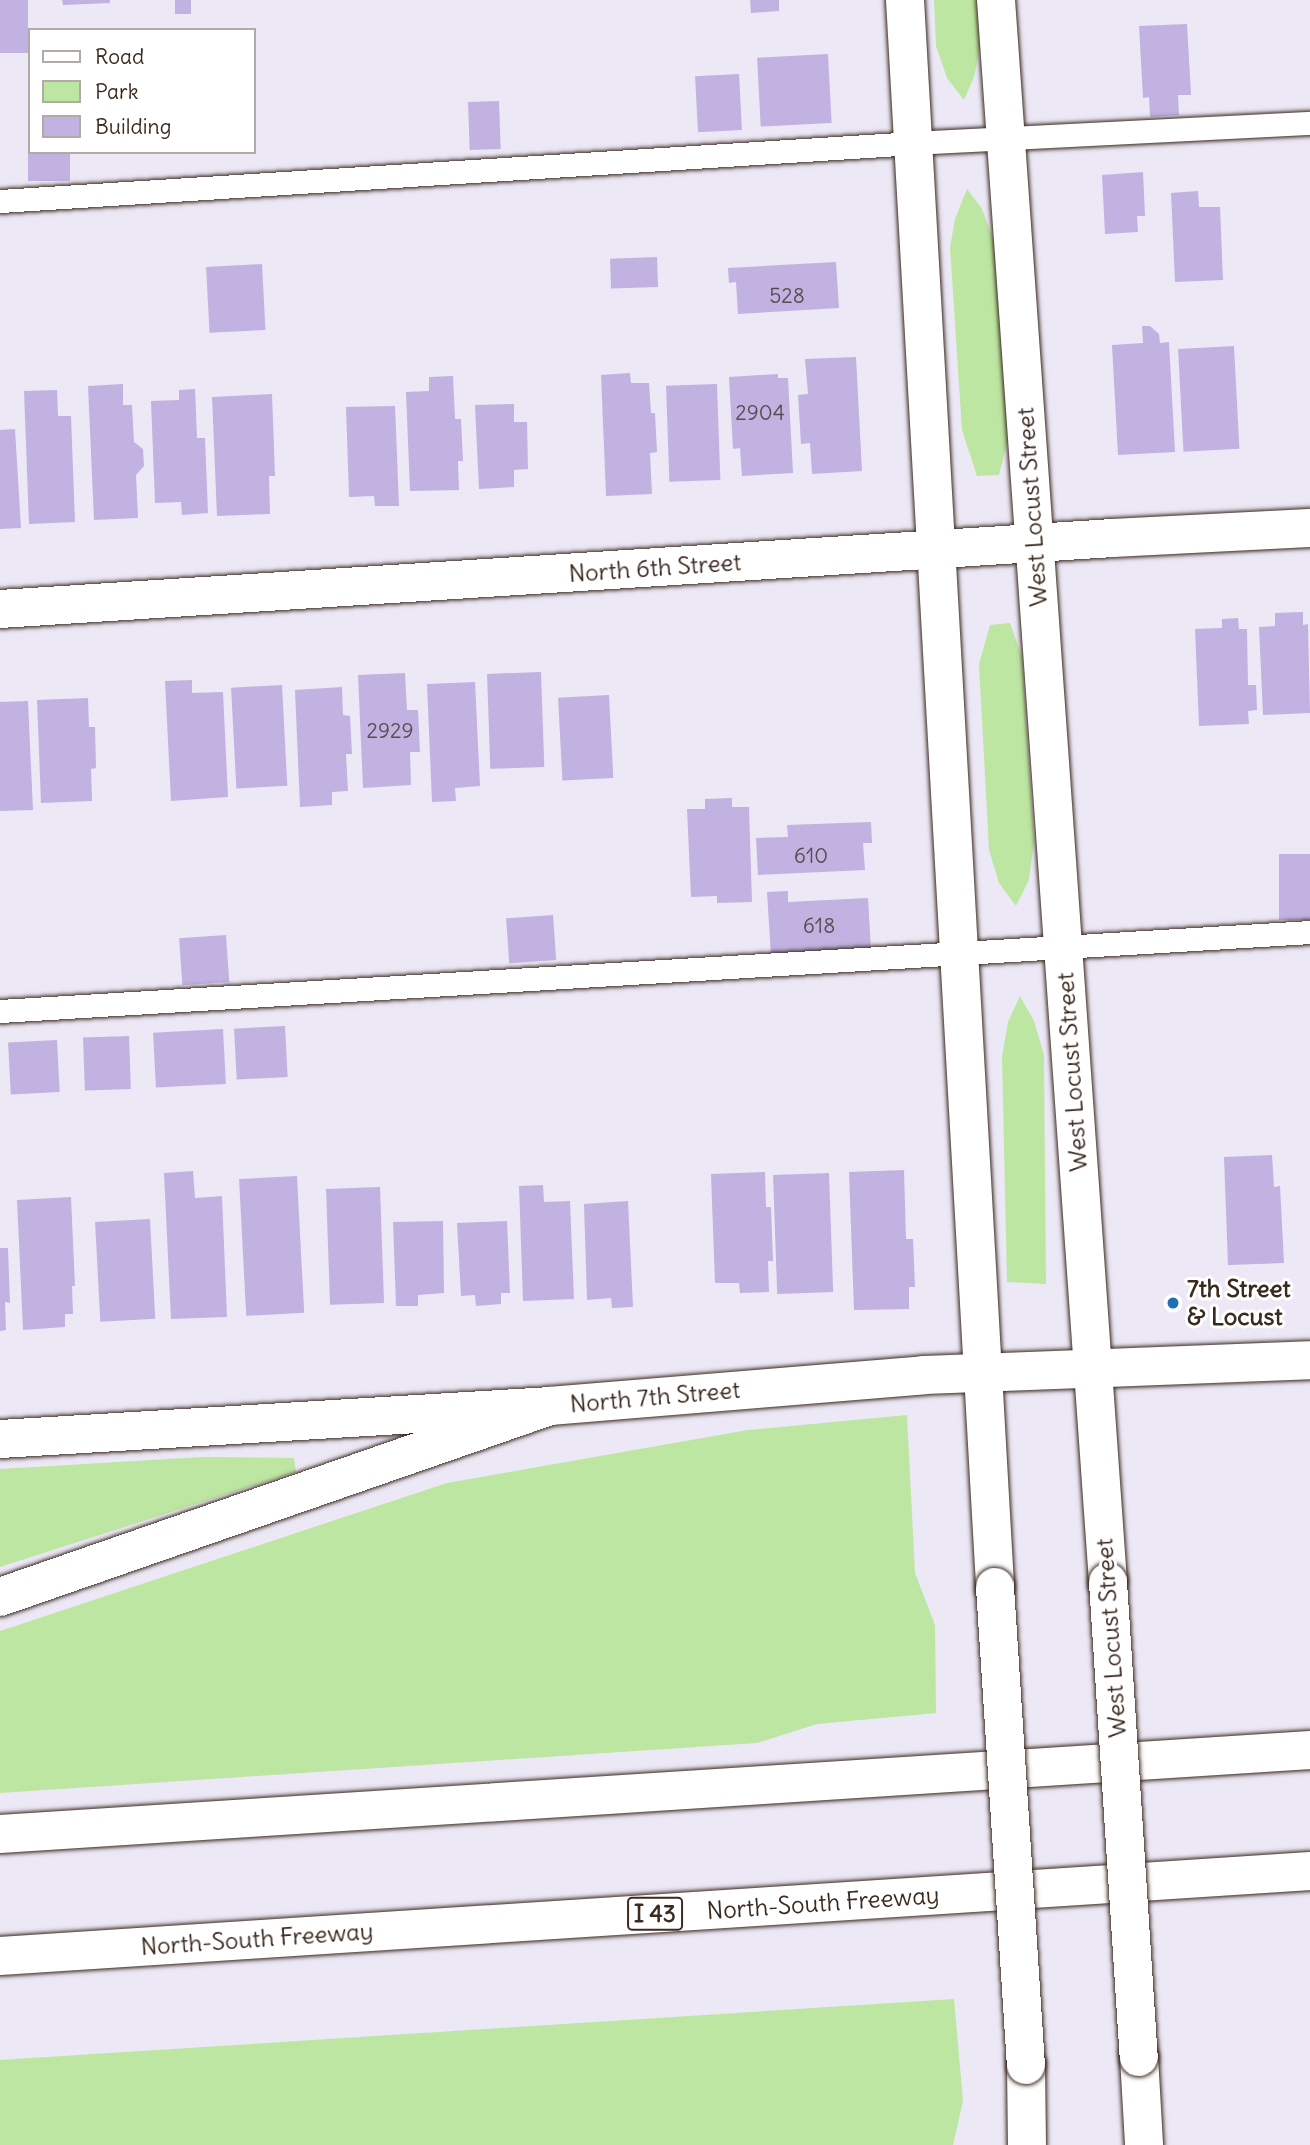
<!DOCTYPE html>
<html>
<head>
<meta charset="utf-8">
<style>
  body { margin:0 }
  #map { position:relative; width:1310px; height:2145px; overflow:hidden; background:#ece8f6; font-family:Delius,sans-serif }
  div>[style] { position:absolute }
  .green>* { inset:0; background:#bde6a2 }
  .building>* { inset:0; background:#c1b2e2; transform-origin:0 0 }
  .roads { filter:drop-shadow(0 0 2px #3b2a1e) drop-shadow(0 0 2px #3b2a1e) }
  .lane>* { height:23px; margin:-11.5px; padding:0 11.5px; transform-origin:11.5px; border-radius:11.5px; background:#fff }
  .street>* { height:38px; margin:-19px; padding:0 19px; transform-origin:19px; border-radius:19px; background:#fff }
  .secondary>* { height:38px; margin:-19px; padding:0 19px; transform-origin:19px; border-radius:19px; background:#fff }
  .highway>* { height:38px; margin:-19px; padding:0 19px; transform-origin:19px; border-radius:19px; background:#fff }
  .bridges { filter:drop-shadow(0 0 2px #3b2a1e) drop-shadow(0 0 2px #3b2a1e) }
  .secondary-bridge>* { height:38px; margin:-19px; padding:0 19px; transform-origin:19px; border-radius:19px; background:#fff }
  .dots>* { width:19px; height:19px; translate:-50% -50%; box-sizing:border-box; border:4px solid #fff; border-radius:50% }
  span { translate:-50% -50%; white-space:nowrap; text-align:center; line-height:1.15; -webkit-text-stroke:6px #fff; paint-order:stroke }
  .number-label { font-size:21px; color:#5c4c4f }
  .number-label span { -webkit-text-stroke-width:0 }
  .shield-label span { padding:2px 5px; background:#fff; border:2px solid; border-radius:5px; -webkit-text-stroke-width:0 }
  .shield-label { font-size:23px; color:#3b2a1e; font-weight:700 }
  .street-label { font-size:24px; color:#3b2a1e }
  .poi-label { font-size:24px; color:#3b2a1e; font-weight:700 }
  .left { translate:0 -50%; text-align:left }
  .legend { position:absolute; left:28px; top:28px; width:228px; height:126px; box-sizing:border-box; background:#fff; border:2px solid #b1aaa5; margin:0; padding:9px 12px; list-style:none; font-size:21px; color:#3b2a1e }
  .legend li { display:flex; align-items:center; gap:14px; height:35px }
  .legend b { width:35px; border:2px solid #b1aaa5 }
</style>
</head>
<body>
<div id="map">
  <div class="green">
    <i style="clip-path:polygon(934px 0,978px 0,981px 44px,974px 77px,964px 100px,947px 78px,936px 46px)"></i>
    <i style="clip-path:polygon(967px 189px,982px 209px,997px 249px,1008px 440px,999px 475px,977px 476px,962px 430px,950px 247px,955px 219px)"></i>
    <i style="clip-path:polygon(1010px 623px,1022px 657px,1034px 841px,1029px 880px,1016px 906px,999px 883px,989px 850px,979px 664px,990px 625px)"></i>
    <i style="clip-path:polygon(1020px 996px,1034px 1021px,1044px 1055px,1046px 1284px,1007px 1282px,1002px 1057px,1008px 1022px)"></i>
    <i style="clip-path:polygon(907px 1415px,915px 1573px,935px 1625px,936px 1713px,817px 1724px,757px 1743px,0 1793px,0 1631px,447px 1483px,748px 1430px)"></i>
    <i style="clip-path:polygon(202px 1457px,294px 1458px,296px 1472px,0 1567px,0 1469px)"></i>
    <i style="clip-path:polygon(954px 1999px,963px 2101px,953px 2145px,0 2145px,0 2060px)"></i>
  </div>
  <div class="building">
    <i style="left:0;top:0;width:28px;height:53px"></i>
    <i style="clip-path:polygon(62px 0,110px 0,110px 3px,63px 5px)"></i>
    <i style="left:175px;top:0;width:16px;height:14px"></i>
    <i style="clip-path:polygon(750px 0,779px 0,779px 11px,751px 13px)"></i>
    <i style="clip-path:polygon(1187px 24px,1191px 95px,1178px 95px,1179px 115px,1150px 117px,1149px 97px,1143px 98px,1139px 26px)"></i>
    <i style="left:828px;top:54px;width:69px;height:71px;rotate:87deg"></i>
    <i style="left:739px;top:74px;width:56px;height:44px;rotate:87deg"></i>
    <i style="left:499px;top:101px;width:48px;height:31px;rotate:88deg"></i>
    <i style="left:28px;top:152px;width:42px;height:29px"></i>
    <i style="clip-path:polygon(1143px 172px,1145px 216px,1137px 216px,1138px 232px,1105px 234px,1102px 175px)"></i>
    <i style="clip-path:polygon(1198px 191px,1199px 207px,1220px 207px,1223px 280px,1175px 282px,1171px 193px)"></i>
    <i style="left:657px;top:257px;width:30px;height:47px;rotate:88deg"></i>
    <i style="clip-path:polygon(836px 262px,839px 308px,738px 314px,736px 282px,729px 283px,728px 268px)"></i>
    <i style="left:262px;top:264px;width:66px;height:56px;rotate:87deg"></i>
    <i style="clip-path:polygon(1142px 326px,1150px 326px,1159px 334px,1160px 343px,1169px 342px,1175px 452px,1118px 455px,1112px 345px,1143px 343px)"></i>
    <i style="left:1234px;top:346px;width:103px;height:56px;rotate:87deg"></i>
    <i style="clip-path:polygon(856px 357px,862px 471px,812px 474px,810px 443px,801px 444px,798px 395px,808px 394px,805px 359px)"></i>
    <i style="clip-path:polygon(630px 373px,631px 383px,649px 383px,651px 413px,655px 413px,657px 452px,650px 453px,652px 494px,606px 496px,601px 375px)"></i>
    <i style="clip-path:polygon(778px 374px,778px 378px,788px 378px,793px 473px,742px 476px,740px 448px,733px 449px,729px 377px)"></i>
    <i style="clip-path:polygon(453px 376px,455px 419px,461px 419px,463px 461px,458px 461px,459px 490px,410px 491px,406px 392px,429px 391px,429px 377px)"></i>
    <i style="clip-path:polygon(123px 384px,123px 405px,132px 405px,134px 442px,143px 449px,144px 466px,136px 475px,138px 518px,94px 520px,88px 386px)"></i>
    <i style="left:717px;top:384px;width:96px;height:51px;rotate:88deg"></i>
    <i style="clip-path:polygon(195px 389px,197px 438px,205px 438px,208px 513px,182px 515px,181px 502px,155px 503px,151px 401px,179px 400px,179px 390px)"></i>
    <i style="clip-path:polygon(57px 390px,58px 416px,71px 416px,75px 522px,29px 524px,24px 391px)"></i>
    <i style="clip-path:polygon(272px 394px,275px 476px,269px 476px,270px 514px,217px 516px,212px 397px)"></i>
    <i style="clip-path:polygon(514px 404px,514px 422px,527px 422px,528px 469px,514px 470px,514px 487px,479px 489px,475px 405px)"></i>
    <i style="clip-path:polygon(395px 406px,399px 506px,375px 506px,374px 496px,349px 497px,346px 407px)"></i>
    <i style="clip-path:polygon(15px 429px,21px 528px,0 529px,0 430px)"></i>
    <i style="clip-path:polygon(1303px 612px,1303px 625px,1308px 624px,1310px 713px,1263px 715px,1259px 627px,1275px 626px,1275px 613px)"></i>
    <i style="clip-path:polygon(1238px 618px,1239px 629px,1247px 629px,1248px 685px,1256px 685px,1257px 710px,1248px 711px,1249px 724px,1199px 726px,1195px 629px,1222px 628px,1222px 619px)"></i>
    <i style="left:541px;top:672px;width:95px;height:54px;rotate:88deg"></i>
    <i style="clip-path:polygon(405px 673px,407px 710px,418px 710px,420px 752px,410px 752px,411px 785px,363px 788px,358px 675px)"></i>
    <i style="clip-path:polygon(192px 680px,192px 693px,223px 692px,228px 797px,171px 801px,165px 681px)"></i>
    <i style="clip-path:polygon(475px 682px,480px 786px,455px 788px,456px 801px,432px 802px,427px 684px)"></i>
    <i style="left:282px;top:685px;width:101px;height:51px;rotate:87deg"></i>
    <i style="clip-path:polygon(342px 687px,343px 715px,350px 716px,352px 754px,346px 754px,348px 791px,332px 792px,332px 805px,300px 807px,295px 690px)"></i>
    <i style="left:609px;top:695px;width:83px;height:51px;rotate:87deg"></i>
    <i style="clip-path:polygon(88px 698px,89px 727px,95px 727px,96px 768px,91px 769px,92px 801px,41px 803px,37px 700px)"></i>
    <i style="clip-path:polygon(28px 701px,33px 810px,0 811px,0 702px)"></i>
    <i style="clip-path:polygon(732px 798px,732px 807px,749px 807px,752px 902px,717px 903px,717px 896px,691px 897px,687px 809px,705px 809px,705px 799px)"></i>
    <i style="clip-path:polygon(871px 822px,872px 843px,863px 843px,865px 870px,758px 875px,756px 838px,788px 837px,787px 825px)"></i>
    <i style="left:1310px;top:854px;width:66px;height:31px;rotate:90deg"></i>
    <i style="clip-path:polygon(788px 891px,788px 902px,868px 898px,871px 950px,771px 956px,767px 892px)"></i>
    <i style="left:553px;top:915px;width:45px;height:47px;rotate:86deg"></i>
    <i style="left:226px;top:935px;width:47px;height:47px;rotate:86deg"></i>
    <i style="left:285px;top:1026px;width:51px;height:51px;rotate:87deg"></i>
    <i style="left:223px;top:1029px;width:55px;height:70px;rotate:87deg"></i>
    <i style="left:129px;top:1036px;width:53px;height:46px;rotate:88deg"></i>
    <i style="left:57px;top:1040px;width:52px;height:49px;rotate:87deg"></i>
    <i style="clip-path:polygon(1272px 1155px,1274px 1187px,1280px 1186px,1284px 1263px,1228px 1265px,1224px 1157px)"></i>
    <i style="clip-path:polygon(904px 1170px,906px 1239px,913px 1239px,915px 1287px,909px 1287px,909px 1309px,854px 1310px,849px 1172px)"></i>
    <i style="clip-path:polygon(193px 1171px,195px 1198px,222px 1196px,227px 1317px,171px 1319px,164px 1173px)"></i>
    <i style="clip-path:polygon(765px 1172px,766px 1207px,771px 1207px,773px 1261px,768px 1261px,769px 1292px,740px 1293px,739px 1283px,715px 1283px,711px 1174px)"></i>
    <i style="left:829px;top:1173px;width:119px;height:56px;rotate:88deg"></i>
    <i style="left:297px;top:1176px;width:137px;height:58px;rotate:87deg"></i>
    <i style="clip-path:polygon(543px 1185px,544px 1202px,570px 1201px,574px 1299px,523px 1301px,519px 1186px)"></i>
    <i style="left:380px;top:1187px;width:116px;height:54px;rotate:88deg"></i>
    <i style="clip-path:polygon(71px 1197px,75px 1286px,72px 1286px,73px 1314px,65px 1314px,65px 1327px,23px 1330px,17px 1200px)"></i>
    <i style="clip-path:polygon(628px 1201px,633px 1307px,612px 1308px,611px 1298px,587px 1300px,584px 1204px)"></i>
    <i style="left:150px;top:1219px;width:100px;height:55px;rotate:87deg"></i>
    <i style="clip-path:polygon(443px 1221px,444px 1293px,418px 1295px,418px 1306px,396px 1306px,393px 1222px)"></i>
    <i style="clip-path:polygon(507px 1221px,510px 1293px,501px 1293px,501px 1304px,476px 1306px,475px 1295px,461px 1296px,457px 1223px)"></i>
    <i style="clip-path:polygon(0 1248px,8px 1248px,10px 1303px,5px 1302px,6px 1330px,0 1331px)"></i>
  </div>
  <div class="roads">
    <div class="lane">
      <i style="left:0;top:201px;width:915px;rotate:-3.63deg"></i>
      <i style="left:913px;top:143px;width:398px;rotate:-2.9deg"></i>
      <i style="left:0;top:1011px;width:1312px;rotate:-3.45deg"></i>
    </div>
    <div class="street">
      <i style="left:0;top:609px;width:1114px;rotate:-3.65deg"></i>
      <i style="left:1112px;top:538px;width:198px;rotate:-2.9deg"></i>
    </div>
    <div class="secondary">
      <i style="left:905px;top:0;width:1590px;rotate:86.75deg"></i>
      <i style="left:996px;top:0;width:1586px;rotate:85.95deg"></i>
      <i style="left:0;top:1439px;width:551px;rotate:-3.43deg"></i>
      <i style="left:550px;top:1406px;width:375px;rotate:-4.7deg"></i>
      <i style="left:924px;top:1375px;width:386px;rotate:-2.2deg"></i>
      <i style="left:1139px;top:2057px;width:88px;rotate:86.7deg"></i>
      <i style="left:1026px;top:2065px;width:80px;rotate:89.3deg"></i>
    </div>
    <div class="highway">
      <i style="left:0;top:1597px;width:582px;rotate:-19.15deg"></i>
      <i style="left:0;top:1834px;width:1313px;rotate:-3.67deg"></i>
      <i style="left:0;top:1956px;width:1313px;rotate:-3.71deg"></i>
    </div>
  </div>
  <div class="bridges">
    <div class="secondary-bridge">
      <i style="left:1108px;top:1582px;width:476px;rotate:86.3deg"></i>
      <i style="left:995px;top:1587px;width:479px;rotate:86.3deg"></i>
    </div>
  </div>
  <div class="dots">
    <i style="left:1173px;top:1303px;background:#1f6fb2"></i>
  </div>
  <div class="number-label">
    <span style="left:787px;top:296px">528</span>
    <span style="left:760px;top:413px">2904</span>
    <span style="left:390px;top:731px">2929</span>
    <span style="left:811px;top:856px">610</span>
    <span style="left:819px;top:926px">618</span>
  </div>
  <div class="shield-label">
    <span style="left:655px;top:1914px">I 43</span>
  </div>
  <div class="street-label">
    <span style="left:1032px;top:507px;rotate:-94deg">West Locust Street</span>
    <span style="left:655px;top:568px;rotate:-4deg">North 6th Street</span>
    <span style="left:1072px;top:1072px;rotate:-94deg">West Locust Street</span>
    <span style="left:655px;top:1397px;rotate:-5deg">North 7th Street</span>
    <span style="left:1111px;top:1638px;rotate:-94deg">West Locust Street</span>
    <span style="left:823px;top:1903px;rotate:-4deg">North-South Freeway</span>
    <span style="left:257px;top:1939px;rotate:-4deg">North-South Freeway</span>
  </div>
  <div class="poi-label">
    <span class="left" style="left:1187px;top:1303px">7th Street<br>&amp; Locust</span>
  </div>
  <ul class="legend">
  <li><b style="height:9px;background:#fff"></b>Road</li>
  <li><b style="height:19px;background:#bde6a2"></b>Park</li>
  <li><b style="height:19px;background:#c1b2e2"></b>Building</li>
  </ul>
</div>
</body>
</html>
